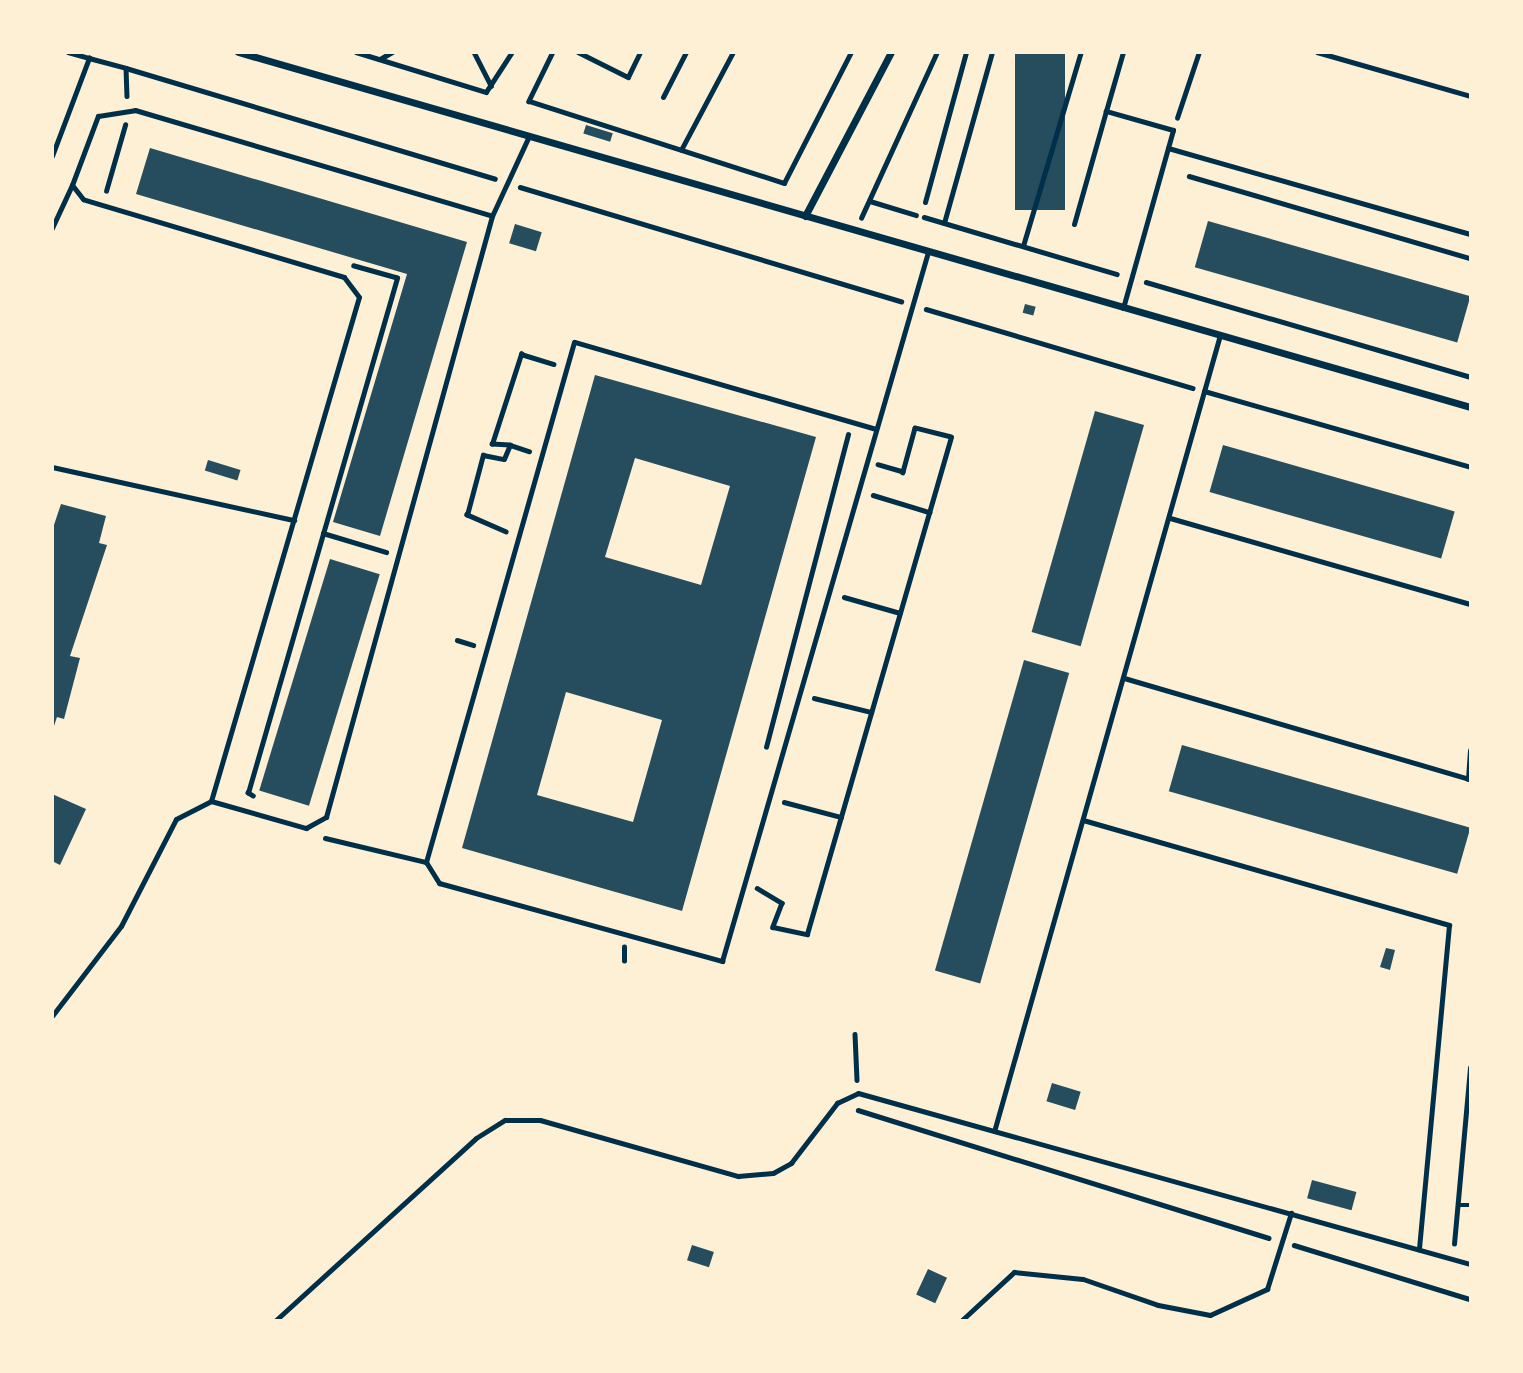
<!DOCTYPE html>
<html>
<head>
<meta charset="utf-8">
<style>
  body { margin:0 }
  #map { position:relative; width:1523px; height:1373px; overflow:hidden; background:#fdf0d5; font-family:"PT Sans Narrow",sans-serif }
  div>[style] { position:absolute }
  .building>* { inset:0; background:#264d5e; transform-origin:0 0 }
  .path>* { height:4.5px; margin:-2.25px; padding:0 2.25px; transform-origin:2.25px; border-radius:2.25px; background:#003049 }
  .service>* { height:5px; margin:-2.5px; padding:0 2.5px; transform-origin:2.5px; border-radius:2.5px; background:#003049 }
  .minor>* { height:7px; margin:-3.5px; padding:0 3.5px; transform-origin:3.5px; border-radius:3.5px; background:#003049 }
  span { translate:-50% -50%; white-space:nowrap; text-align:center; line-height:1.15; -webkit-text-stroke:7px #fdf0d5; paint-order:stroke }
  .frame { position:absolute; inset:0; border:54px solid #fdf0d5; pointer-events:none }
</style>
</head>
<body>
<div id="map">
  <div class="building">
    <i style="left:1015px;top:52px;width:50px;height:158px"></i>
    <i style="left:586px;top:125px;width:28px;height:9px;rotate:17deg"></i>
    <i style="clip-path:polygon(150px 148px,467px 242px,380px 536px,333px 522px,407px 274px,136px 194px)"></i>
    <i style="left:1208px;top:221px;width:273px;height:48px;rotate:16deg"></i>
    <i style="left:515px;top:224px;width:28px;height:20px;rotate:17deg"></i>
    <i style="left:1025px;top:304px;width:11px;height:9px;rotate:15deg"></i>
    <i style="clip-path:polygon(evenodd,595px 375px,816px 437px,682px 911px,462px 848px,595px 375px,635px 458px,730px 486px,701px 585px,605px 557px,635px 458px,595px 375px,566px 692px,662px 720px,633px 822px,537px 795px,566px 692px)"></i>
    <i style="left:1095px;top:411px;width:51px;height:230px;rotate:16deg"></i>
    <i style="left:1223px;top:445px;width:241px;height:49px;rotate:16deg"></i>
    <i style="left:208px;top:460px;width:34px;height:11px;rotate:17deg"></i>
    <i style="clip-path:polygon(61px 504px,106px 516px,99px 543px,107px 545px,70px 656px,80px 658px,64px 719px,57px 717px,53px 729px,52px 531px)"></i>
    <i style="left:330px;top:559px;width:52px;height:242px;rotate:17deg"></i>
    <i style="left:1024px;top:660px;width:47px;height:323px;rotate:16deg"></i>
    <i style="left:1182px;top:745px;width:300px;height:48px;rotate:16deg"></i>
    <i style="clip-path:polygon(52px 794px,86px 809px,60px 865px,52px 861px)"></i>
    <i style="clip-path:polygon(1386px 948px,1395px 950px,1390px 970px,1380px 967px)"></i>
    <i style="left:1052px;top:1083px;width:30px;height:19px;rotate:17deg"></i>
    <i style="left:1312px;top:1180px;width:46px;height:19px;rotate:15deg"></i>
    <i style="left:692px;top:1245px;width:23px;height:16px;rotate:18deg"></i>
    <i style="left:928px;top:1269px;width:21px;height:28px;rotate:25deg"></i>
  </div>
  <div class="path">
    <i style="left:68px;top:52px;width:22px;rotate:16deg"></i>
    <i style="left:356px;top:52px;width:136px;rotate:17.1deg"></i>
    <i style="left:486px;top:92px;width:48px;rotate:-57deg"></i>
    <i style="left:474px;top:52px;width:38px;rotate:63deg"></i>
    <i style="left:553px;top:52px;width:55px;rotate:116.1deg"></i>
    <i style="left:529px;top:101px;width:268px;rotate:17.8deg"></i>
    <i style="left:784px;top:183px;width:147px;rotate:-62.9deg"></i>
    <i style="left:578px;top:52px;width:56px;rotate:26.6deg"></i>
    <i style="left:628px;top:77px;width:28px;rotate:-64deg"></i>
    <i style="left:1317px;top:52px;width:159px;rotate:16deg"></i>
    <i style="left:380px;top:59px;width:14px;rotate:-30deg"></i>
    <i style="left:126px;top:68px;width:385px;rotate:16.7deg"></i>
    <i style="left:1177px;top:118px;width:70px;rotate:-71.6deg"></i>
    <i style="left:681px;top:150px;width:111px;rotate:-62deg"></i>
    <i style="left:52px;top:156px;width:105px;rotate:-69.3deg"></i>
    <i style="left:89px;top:58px;width:38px;rotate:15deg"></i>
    <i style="left:126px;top:68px;width:28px;rotate:88deg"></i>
    <i style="left:1189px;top:176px;width:293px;rotate:16.3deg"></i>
    <i style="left:520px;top:187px;width:398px;rotate:16.7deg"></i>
    <i style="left:106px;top:191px;width:69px;rotate:-73.9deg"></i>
    <i style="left:870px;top:201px;width:48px;rotate:16.9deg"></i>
    <i style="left:924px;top:217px;width:201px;rotate:16.5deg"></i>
    <i style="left:861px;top:218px;width:183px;rotate:-65.4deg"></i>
    <i style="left:944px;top:223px;width:178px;rotate:-74.3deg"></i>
    <i style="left:1023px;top:246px;width:202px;rotate:-73.4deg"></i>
    <i style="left:1146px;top:282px;width:338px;rotate:16.3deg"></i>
    <i style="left:926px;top:309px;width:278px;rotate:16.5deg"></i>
    <i style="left:510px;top:445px;width:20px;rotate:18deg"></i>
    <i style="left:873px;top:495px;width:59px;rotate:16.9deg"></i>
    <i style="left:506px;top:532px;width:43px;rotate:-156.4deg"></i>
    <i style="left:467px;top:515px;width:62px;rotate:-75.1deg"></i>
    <i style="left:483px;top:455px;width:21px;rotate:11deg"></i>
    <i style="left:504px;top:459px;width:15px;rotate:-67deg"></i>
    <i style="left:510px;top:445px;width:18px;rotate:-177deg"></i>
    <i style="left:492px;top:444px;width:95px;rotate:-72.1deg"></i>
    <i style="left:521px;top:354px;width:34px;rotate:17deg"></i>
    <i style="left:323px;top:533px;width:66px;rotate:16.8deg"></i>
    <i style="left:844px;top:597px;width:58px;rotate:15.9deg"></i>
    <i style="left:457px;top:640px;width:17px;rotate:17deg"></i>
    <i style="left:814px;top:698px;width:59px;rotate:13.8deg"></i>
    <i style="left:766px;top:747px;width:323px;rotate:-75.3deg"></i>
    <i style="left:253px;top:796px;width:6px;rotate:-149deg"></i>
    <i style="left:248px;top:793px;width:536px;rotate:-73.86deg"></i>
    <i style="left:397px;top:278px;width:45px;rotate:-164.4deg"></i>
    <i style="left:784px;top:802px;width:59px;rotate:14.7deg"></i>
    <i style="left:757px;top:888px;width:29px;rotate:31deg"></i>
    <i style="left:782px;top:903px;width:26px;rotate:111deg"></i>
    <i style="left:773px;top:927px;width:35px;rotate:12deg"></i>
    <i style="left:807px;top:934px;width:517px;rotate:-73.84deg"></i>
    <i style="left:951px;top:437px;width:37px;rotate:-166deg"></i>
    <i style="left:915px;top:428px;width:46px;rotate:105.3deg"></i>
    <i style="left:903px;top:472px;width:26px;rotate:-164deg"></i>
    <i style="left:624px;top:961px;width:14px;rotate:-90deg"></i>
    <i style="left:855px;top:1034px;width:46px;rotate:87.5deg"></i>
    <i style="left:858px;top:1110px;width:430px;rotate:17.3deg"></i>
    <i style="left:1458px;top:1205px;width:12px"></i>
    <i style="left:1454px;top:1244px;width:177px;rotate:-84.8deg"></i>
    <i style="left:1294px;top:1245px;width:184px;rotate:17.1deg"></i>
  </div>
  <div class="service">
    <i style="left:663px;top:97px;width:51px;rotate:-62.9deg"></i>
    <i style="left:1168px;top:148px;width:314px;rotate:15.9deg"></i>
    <i style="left:925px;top:202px;width:156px;rotate:-74.7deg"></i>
    <i style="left:1074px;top:224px;width:117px;rotate:-74.2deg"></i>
    <i style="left:52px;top:228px;width:47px;rotate:-65.1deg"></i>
    <i style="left:1123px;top:308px;width:185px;rotate:-74.3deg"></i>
    <i style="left:1173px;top:130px;width:70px;rotate:-164.2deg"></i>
    <i style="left:1106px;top:111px;width:61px;rotate:-73.9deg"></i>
    <i style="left:1204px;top:391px;width:277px;rotate:15.9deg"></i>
    <i style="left:876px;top:429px;width:314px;rotate:-163.9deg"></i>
    <i style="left:574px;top:342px;width:541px;rotate:105.89deg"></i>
    <i style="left:426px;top:862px;width:25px;rotate:58deg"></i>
    <i style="left:439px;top:883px;width:294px;rotate:15.4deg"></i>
    <i style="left:722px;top:961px;width:738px;rotate:-73.8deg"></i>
    <i style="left:52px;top:467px;width:248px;rotate:12.4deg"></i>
    <i style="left:1170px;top:518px;width:312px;rotate:16deg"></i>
    <i style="left:1124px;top:678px;width:360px;rotate:16.3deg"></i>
    <i style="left:1468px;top:779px;width:29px;rotate:-86deg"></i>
    <i style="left:211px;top:801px;width:525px;rotate:-73.64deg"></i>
    <i style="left:359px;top:297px;width:25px;rotate:-127deg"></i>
    <i style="left:344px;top:277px;width:272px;rotate:-163.4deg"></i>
    <i style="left:83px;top:199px;width:18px;rotate:-128deg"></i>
    <i style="left:72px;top:185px;width:74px;rotate:-69.4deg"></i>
    <i style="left:98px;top:116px;width:37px;rotate:-9deg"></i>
    <i style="left:135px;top:110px;width:372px;rotate:16.5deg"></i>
    <i style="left:1083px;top:820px;width:381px;rotate:16deg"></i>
    <i style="left:1449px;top:925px;width:326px;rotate:95.3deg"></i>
    <i style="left:325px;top:838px;width:104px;rotate:13.4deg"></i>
    <i style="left:52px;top:1016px;width:113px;rotate:-52.5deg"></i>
    <i style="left:121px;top:926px;width:120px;rotate:-62.8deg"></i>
    <i style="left:176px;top:819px;width:39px;rotate:-27deg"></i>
    <i style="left:211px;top:801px;width:99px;rotate:15.9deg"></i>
    <i style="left:306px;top:828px;width:23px;rotate:-29deg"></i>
    <i style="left:326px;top:817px;width:624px;rotate:-74.56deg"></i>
    <i style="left:492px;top:216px;width:88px;rotate:-65.2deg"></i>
    <i style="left:995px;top:1128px;width:824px;rotate:-74.16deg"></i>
    <i style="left:276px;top:1320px;width:270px;rotate:-42.3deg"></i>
    <i style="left:476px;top:1138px;width:34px;rotate:-32deg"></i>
    <i style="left:505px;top:1120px;width:35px"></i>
    <i style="left:540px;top:1120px;width:206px;rotate:15.8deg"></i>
    <i style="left:738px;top:1176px;width:35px;rotate:-5deg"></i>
    <i style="left:773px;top:1173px;width:21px;rotate:-29deg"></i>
    <i style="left:791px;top:1163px;width:76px;rotate:-52.5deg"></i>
    <i style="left:837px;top:1103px;width:23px;rotate:-25deg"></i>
    <i style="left:858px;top:1093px;width:635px;rotate:15.61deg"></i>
    <i style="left:962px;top:1320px;width:71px;rotate:-42.7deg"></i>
    <i style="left:1014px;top:1272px;width:69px;rotate:5.8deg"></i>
    <i style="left:1083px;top:1279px;width:79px;rotate:19.1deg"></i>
    <i style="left:1158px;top:1305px;width:53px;rotate:10.9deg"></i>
    <i style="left:1210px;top:1315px;width:63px;rotate:-24.5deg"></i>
    <i style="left:1267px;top:1289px;width:80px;rotate:-72.5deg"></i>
  </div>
  <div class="minor">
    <i style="left:238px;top:52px;width:1282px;rotate:16.07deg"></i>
    <i style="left:805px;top:216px;width:185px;rotate:-62.3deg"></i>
  </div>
  <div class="frame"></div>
</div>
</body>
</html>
